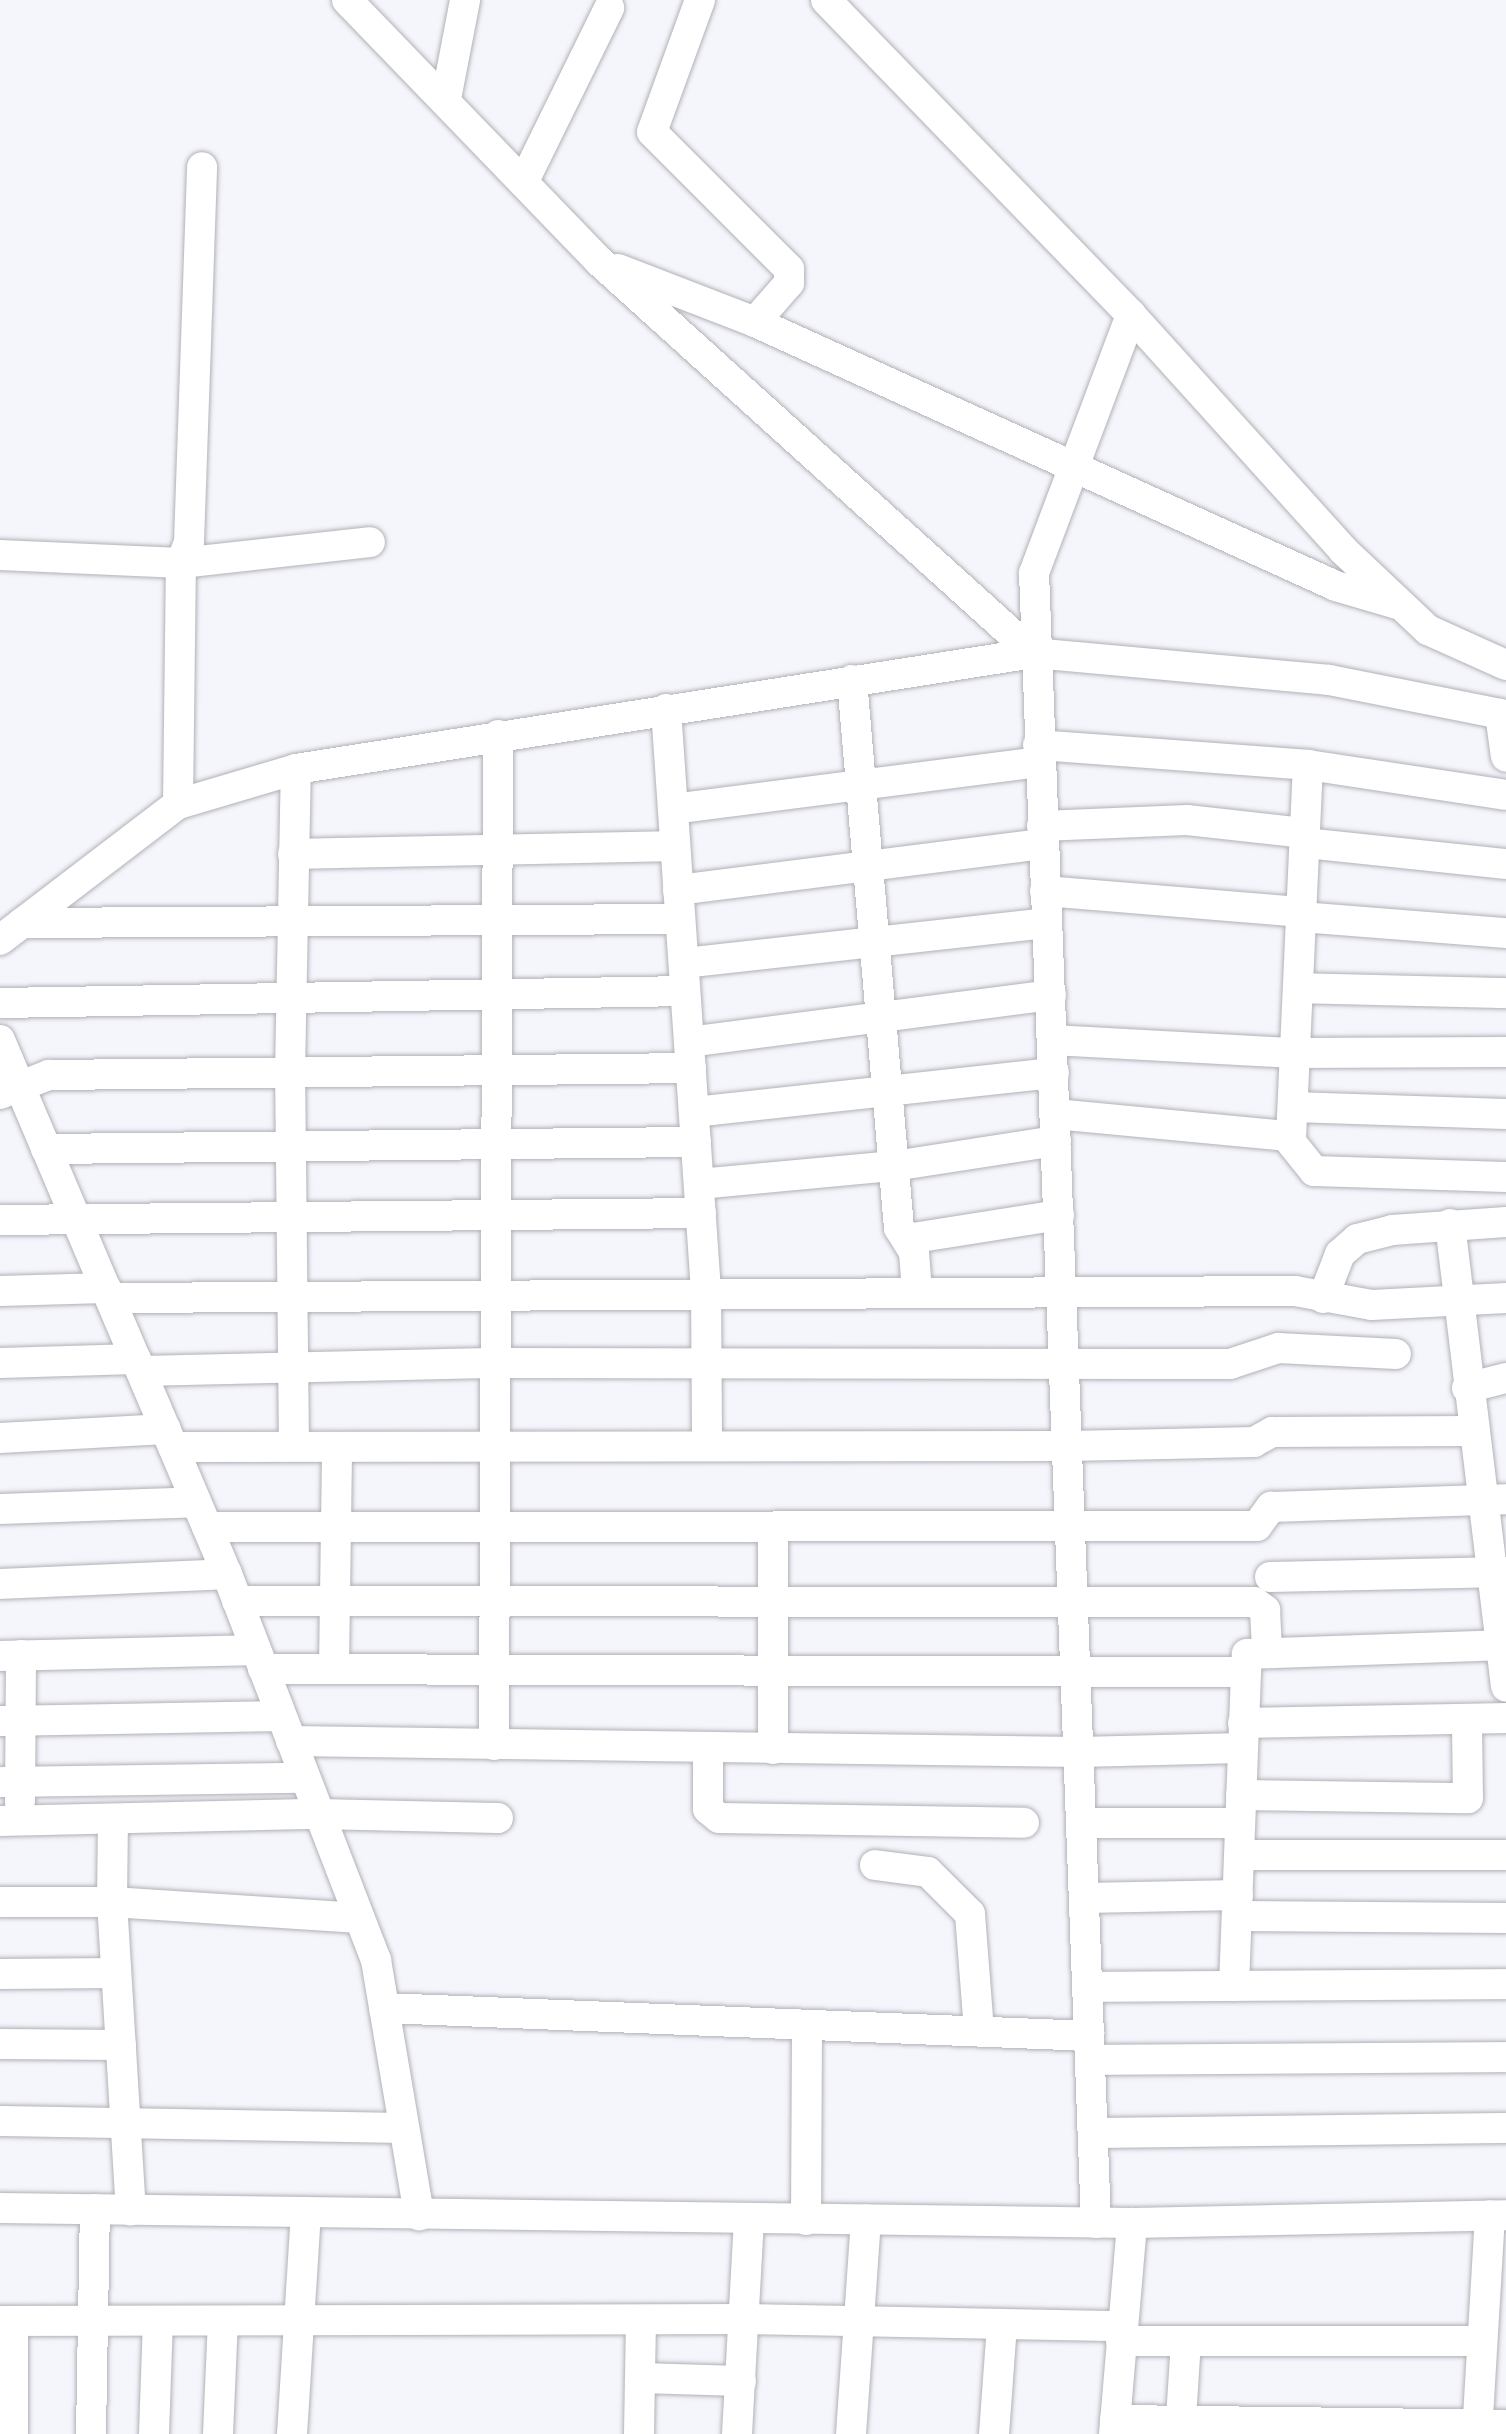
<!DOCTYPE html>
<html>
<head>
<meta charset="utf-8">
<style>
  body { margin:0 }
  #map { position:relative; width:1506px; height:2434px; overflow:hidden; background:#f5f5fc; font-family:"Source Sans 3",sans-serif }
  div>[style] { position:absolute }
  .roads { filter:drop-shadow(0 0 2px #b1b1b7) drop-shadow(0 0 2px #b1b1b7) }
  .minor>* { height:30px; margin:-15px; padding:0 15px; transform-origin:15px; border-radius:15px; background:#fff }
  span { translate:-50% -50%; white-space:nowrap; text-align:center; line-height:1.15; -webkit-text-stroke:10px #f5f5fc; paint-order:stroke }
</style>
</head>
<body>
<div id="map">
  <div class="roads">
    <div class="minor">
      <i style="left:347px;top:0;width:364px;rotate:46deg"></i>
      <i style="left:600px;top:262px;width:583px;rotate:42.08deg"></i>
      <i style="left:700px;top:0;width:140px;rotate:110deg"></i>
      <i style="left:652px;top:132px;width:194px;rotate:45deg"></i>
      <i style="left:789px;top:269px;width:14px;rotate:90deg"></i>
      <i style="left:789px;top:283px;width:52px;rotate:131.1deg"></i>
      <i style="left:826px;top:0;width:438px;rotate:45.9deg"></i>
      <i style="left:1131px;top:315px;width:316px;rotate:47.9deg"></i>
      <i style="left:1343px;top:550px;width:117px;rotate:43.3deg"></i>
      <i style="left:1428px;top:630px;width:85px;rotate:24.2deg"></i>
      <i style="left:446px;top:99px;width:101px;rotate:-79.1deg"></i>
      <i style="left:524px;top:181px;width:193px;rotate:-63.8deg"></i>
      <i style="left:618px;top:269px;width:147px;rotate:21.1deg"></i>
      <i style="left:755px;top:322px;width:638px;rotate:24.44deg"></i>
      <i style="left:1336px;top:586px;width:64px;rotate:16.4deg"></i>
      <i style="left:0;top:555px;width:181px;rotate:2.5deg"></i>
      <i style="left:181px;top:563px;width:190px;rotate:-6.3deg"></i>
      <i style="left:852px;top:680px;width:550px;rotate:85.1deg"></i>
      <i style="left:899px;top:1228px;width:28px;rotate:58deg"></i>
      <i style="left:914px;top:1252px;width:40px;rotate:85.7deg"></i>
      <i style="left:666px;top:709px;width:583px;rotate:86.07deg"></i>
      <i style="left:706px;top:1291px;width:155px;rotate:89.6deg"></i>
      <i style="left:1500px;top:714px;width:43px;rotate:82.1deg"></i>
      <i style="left:1038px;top:745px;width:271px;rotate:4.2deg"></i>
      <i style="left:1308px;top:765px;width:200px;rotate:8.6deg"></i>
      <i style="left:178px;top:804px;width:241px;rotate:-89.3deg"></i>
      <i style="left:181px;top:563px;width:22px;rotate:-69deg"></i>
      <i style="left:189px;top:542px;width:375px;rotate:-88deg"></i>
      <i style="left:673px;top:809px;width:369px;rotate:-7.3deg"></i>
      <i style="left:1042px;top:826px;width:145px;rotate:-2.4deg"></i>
      <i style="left:1187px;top:820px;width:119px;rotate:6.3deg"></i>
      <i style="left:1305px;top:843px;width:202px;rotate:6deg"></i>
      <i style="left:293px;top:854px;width:382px;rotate:-1.2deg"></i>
      <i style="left:678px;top:890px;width:368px;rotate:-7.2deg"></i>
      <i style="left:1045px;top:891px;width:258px;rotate:4.7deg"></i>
      <i style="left:1301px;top:917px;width:206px;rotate:4.5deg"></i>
      <i style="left:22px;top:923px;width:658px;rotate:-0.35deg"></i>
      <i style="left:0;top:940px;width:224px;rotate:-37.4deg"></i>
      <i style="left:178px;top:804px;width:123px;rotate:-16.5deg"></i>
      <i style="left:296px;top:769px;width:746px;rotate:-8.94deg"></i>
      <i style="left:1033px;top:653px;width:297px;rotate:5.2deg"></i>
      <i style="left:1329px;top:680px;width:180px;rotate:11.2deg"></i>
      <i style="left:684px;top:963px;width:365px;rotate:-6.3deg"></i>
      <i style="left:1298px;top:988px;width:208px;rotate:1.4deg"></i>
      <i style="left:0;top:1003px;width:685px;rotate:-1deg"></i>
      <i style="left:0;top:1040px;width:580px;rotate:66.97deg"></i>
      <i style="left:227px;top:1574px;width:414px;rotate:68.9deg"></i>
      <i style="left:376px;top:1960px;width:259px;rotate:80.4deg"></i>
      <i style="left:1052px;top:1040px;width:243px;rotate:3.1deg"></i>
      <i style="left:1295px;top:1053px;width:211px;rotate:-0.3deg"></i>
      <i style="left:689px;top:1042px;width:365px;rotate:-7.4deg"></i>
      <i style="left:0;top:1094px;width:53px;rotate:-21.2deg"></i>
      <i style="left:49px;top:1075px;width:642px;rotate:-0.62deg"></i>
      <i style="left:1293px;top:1107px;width:213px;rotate:1.9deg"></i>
      <i style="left:694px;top:1112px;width:362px;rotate:-6.2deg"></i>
      <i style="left:1055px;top:1114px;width:232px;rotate:5.4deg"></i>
      <i style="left:1286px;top:1136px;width:45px;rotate:51.3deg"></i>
      <i style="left:1314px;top:1171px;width:192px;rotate:1.8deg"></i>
      <i style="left:1291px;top:1138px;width:373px;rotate:-87.4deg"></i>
      <i style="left:46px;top:1149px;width:650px;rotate:-0.62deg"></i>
      <i style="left:699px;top:1184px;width:196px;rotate:-5.3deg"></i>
      <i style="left:894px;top:1166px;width:164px;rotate:-8.8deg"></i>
      <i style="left:0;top:1220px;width:701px;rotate:-0.57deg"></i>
      <i style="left:1450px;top:1224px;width:466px;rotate:83.1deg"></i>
      <i style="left:907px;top:1239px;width:154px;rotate:-9deg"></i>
      <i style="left:0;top:1291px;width:106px;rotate:-1.6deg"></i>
      <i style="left:110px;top:1298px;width:1185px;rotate:-0.34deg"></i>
      <i style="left:1295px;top:1291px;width:78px;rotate:10.3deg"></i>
      <i style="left:1372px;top:1305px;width:134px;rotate:-3deg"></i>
      <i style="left:1323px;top:1298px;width:47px;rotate:-68.9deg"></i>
      <i style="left:1340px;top:1254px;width:23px;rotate:-41deg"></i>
      <i style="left:1357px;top:1239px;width:36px;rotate:-14deg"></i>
      <i style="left:1392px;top:1230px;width:114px;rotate:-4deg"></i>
      <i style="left:0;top:1363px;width:136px;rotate:-1.7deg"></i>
      <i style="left:141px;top:1371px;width:359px;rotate:-1.3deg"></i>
      <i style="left:500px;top:1363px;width:730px;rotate:0.08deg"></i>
      <i style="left:1230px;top:1364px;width:51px;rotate:-18.4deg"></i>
      <i style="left:1278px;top:1348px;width:118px;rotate:2.9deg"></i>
      <i style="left:1467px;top:1388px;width:40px;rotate:-14.4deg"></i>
      <i style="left:0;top:1438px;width:166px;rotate:-3.1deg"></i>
      <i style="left:294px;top:1446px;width:373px;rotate:-90.6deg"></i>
      <i style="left:290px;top:1073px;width:304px;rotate:-88.9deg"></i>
      <i style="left:173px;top:1447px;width:895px;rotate:-0.06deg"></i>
      <i style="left:1068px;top:1446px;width:186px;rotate:-1.2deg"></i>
      <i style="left:1254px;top:1442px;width:21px;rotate:-29deg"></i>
      <i style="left:1272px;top:1432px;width:200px;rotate:-0.3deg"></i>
      <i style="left:0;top:1509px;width:196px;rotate:-2deg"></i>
      <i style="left:207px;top:1527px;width:1050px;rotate:-0.05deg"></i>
      <i style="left:1257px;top:1526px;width:24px;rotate:-54deg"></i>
      <i style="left:1271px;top:1507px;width:235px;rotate:-1.9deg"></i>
      <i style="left:1270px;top:1577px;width:236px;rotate:-1.2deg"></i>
      <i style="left:0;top:1584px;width:227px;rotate:-2.5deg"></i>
      <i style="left:237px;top:1601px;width:1017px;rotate:0.06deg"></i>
      <i style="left:1254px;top:1602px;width:14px;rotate:36deg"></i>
      <i style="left:1265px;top:1610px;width:40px;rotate:87.1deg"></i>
      <i style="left:0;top:1656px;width:256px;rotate:-1.3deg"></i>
      <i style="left:334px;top:1668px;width:221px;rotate:-89.2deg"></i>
      <i style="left:263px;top:1669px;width:982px;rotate:0.18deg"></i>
      <i style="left:0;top:1721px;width:281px;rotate:-1deg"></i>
      <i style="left:1243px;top:1723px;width:263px;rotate:-1.1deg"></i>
      <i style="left:291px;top:1741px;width:788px;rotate:0.8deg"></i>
      <i style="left:1079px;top:1752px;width:163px;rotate:-1.4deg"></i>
      <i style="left:494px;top:1745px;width:1010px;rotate:-89.77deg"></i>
      <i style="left:708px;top:1748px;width:61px;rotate:90deg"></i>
      <i style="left:708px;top:1809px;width:14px;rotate:39deg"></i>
      <i style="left:719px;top:1818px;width:305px;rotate:0.9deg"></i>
      <i style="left:773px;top:1749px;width:221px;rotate:-90deg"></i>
      <i style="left:0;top:1782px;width:304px;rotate:-0.8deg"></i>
      <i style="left:1241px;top:1795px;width:227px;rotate:0.8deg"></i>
      <i style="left:1468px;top:1798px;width:76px;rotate:-90.8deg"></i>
      <i style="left:20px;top:1802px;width:147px;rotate:-89.6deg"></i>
      <i style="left:113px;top:1819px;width:83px;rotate:90.7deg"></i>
      <i style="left:112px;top:1902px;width:309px;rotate:86.5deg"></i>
      <i style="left:0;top:1821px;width:318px;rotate:-1.3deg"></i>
      <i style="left:318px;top:1814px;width:180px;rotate:1.3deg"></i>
      <i style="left:1082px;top:1823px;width:158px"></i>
      <i style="left:1239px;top:1855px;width:267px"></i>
      <i style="left:875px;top:1865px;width:53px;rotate:7.5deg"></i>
      <i style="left:928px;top:1872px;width:59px;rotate:45deg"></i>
      <i style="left:970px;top:1914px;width:117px;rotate:85.6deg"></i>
      <i style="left:1084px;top:1898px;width:154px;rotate:-1.1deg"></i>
      <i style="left:0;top:1902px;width:112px"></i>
      <i style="left:112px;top:1902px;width:248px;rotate:3.7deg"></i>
      <i style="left:1237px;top:1916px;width:269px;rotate:0.4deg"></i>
      <i style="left:0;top:1974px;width:116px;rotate:-0.5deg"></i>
      <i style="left:1234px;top:1986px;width:332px;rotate:-87.8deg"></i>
      <i style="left:1247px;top:1654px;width:259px;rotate:-2deg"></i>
      <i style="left:1087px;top:1987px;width:419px;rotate:-0.4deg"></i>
      <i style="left:384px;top:2008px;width:706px;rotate:2.27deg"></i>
      <i style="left:0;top:2044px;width:121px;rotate:0.5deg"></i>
      <i style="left:1090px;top:2060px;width:416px;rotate:-0.4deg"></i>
      <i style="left:0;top:2121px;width:403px;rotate:1deg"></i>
      <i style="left:1093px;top:2133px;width:413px;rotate:-0.7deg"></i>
      <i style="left:0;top:2208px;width:1132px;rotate:0.76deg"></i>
      <i style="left:1132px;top:2223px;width:374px;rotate:-1.2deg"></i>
      <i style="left:806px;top:2220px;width:195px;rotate:-89.7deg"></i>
      <i style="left:1096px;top:2223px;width:1651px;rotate:-92.15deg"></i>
      <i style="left:1034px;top:573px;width:276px;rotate:-69.4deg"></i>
      <i style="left:0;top:2321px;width:745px;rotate:-0.15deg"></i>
      <i style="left:745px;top:2319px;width:378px;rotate:1.1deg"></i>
      <i style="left:13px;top:2321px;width:113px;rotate:90deg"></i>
      <i style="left:1121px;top:2341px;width:361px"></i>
      <i style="left:640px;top:2378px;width:101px;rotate:1.7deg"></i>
      <i style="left:1115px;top:2420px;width:391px;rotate:0.7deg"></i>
      <i style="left:91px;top:2434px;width:225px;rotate:-89deg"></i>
      <i style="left:154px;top:2434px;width:113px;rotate:-88deg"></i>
      <i style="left:218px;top:2434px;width:113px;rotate:-87.5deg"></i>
      <i style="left:292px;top:2434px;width:221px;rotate:-86.4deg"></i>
      <i style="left:639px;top:2434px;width:114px;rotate:-89deg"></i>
      <i style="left:737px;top:2434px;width:215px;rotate:-86.8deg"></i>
      <i style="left:851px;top:2434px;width:215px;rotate:-86deg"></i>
      <i style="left:994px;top:2434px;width:110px;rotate:-85.8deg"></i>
      <i style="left:1114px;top:2434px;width:212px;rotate:-85.1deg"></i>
      <i style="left:1180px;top:2434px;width:93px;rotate:-86.3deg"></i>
      <i style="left:1477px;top:2434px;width:219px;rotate:-86.6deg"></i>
    </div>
  </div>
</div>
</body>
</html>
